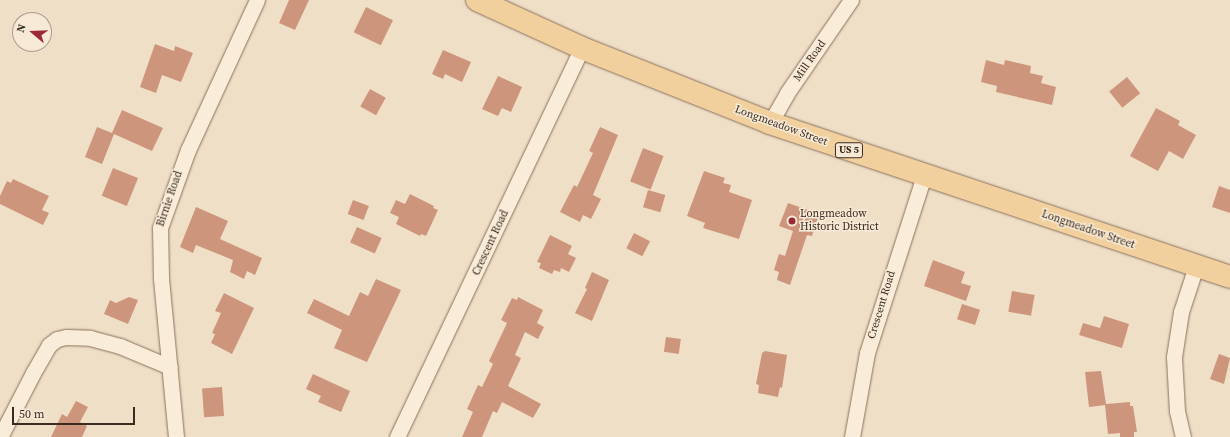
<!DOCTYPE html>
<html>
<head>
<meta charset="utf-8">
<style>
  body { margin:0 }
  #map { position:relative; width:1230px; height:437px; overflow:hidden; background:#efdfc6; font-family:"Source Serif 4",serif }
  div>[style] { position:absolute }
  .building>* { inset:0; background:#cd967c; transform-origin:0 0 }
  .roads { filter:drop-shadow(0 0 1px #8b705b) drop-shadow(0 0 1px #8b705b) }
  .minor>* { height:15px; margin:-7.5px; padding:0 7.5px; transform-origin:7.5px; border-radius:7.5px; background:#f9edda }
  .primary>* { height:22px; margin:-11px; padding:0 11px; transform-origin:11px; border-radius:11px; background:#f2d09e }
  .dots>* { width:11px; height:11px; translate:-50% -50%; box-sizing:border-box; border:2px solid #f6ead6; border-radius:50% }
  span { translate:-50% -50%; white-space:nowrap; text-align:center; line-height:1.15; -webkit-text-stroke:3px #f6ead6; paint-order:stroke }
  .shield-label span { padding:1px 3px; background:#f6ead6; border:1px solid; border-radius:3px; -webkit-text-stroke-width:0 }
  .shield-label { font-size:10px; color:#3b2a1f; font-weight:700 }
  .street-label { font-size:11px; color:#3b2a1f }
  .poi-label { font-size:11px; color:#3b2a1f }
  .left { translate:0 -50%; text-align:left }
  .north { position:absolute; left:12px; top:12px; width:40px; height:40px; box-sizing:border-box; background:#f6ead6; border:1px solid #ab9d8d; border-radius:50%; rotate:289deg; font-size:11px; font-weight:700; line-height:16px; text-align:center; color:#3b2a1f }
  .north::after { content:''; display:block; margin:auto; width:14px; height:18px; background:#9b2a36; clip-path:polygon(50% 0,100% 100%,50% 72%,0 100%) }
  .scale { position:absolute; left:12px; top:407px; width:123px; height:18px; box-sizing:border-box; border:2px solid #3b2a1f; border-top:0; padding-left:5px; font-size:12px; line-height:14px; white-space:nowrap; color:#3b2a1f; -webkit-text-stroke:3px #f6ead6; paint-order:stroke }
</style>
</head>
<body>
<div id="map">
  <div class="building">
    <i style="clip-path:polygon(289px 0,309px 0,295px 30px,279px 23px)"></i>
    <i style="left:366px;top:7px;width:30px;height:28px;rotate:26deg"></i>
    <i style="clip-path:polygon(155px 44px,174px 51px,175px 46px,193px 53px,181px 82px,162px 75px,156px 93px,140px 87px)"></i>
    <i style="clip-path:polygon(443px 50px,471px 62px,462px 82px,445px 74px,443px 79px,432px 74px)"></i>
    <i style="clip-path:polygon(986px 60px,1004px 65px,1005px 60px,1031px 66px,1030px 73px,1043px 76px,1041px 83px,1056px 87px,1052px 105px,996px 92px,997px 86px,981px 82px)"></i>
    <i style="clip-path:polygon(498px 76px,522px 87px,511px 112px,502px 108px,498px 116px,482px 109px)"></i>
    <i style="left:1127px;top:77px;width:21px;height:23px;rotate:51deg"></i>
    <i style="left:370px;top:89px;width:18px;height:20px;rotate:29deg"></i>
    <i style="clip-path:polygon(1156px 108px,1180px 121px,1178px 125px,1196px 135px,1183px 159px,1169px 151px,1158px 171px,1130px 156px)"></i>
    <i style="clip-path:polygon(122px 110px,163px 128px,152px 151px,114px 134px,102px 164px,85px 157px,97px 127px,112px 133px)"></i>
    <i style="clip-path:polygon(600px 127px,618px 135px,593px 195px,601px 199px,591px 219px,583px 215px,580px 222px,560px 212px,574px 185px,577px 187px,593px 153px,589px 151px)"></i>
    <i style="left:643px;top:148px;width:22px;height:36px;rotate:21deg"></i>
    <i style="left:113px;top:168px;width:27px;height:30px;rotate:22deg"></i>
    <i style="clip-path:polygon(704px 171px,725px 178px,723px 183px,731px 185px,729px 192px,752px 200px,739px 239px,703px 228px,705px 223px,687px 216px)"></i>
    <i style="clip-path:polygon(13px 179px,49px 196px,42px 210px,49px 213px,43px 225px,0 204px,0 196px,7px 181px,11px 183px)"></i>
    <i style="clip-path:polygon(1219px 186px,1230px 190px,1230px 213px,1212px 207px)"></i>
    <i style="left:648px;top:190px;width:18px;height:18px;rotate:16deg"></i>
    <i style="clip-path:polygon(410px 194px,434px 206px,433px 208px,438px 210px,426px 236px,421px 234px,420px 236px,396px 224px,399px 217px,390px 213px,396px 200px,405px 204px)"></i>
    <i style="left:353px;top:200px;width:17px;height:15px;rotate:21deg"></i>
    <i style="clip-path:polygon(788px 203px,819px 214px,812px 236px,807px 235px,790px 285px,777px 280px,779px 272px,774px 270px,779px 254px,785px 256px,793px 231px,779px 226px)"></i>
    <i style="clip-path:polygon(196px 207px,228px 221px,220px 239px,262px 258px,255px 275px,247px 271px,244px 279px,230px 272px,233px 260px,196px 245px,193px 253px,180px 247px)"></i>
    <i style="left:357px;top:227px;width:27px;height:17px;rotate:24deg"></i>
    <i style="left:634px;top:233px;width:18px;height:17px;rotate:27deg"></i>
    <i style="clip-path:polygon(550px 235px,572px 246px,568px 254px,576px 258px,569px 272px,561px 268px,560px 272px,554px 270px,552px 274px,539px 268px,541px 263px,537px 262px)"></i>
    <i style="clip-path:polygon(933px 260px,965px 272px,961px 283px,971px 286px,966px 301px,924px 286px)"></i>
    <i style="clip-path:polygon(592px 272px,609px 280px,592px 321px,575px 313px,587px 289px,585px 288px)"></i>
    <i style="clip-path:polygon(376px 279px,401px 290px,367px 362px,334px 348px,342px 330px,307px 313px,314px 299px,349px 316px,360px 292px,368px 296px)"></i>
    <i style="left:1012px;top:291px;width:23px;height:21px;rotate:10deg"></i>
    <i style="clip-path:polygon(224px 293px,254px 308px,232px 354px,211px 343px,215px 334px,212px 333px,221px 313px,215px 311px)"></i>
    <i style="clip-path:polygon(129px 297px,138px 300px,128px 324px,104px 314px,110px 300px,116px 303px)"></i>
    <i style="clip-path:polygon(518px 297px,543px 310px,537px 323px,544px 327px,538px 339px,525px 332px,515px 355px,521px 358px,508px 386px,541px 404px,533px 418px,502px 402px,497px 413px,493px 411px,482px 437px,462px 437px,473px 412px,467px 409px,478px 385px,482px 387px,493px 364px,489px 361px,507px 323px,501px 320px,512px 298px,517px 300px)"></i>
    <i style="left:962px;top:304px;width:19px;height:16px;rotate:18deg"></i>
    <i style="clip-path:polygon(1104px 316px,1129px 324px,1122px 348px,1079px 335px,1083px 323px,1100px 328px)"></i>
    <i style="left:666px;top:337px;width:15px;height:15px;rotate:8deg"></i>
    <i style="clip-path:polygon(765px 351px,787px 355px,782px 388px,780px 387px,778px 397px,758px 393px,759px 385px,756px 384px,762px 353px)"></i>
    <i style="clip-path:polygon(1219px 354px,1230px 358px,1224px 384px,1210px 379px)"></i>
    <i style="clip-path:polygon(1101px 371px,1106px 404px,1130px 402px,1130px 406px,1133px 406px,1137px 432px,1134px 432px,1134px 437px,1120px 437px,1120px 433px,1108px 434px,1105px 405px,1089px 407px,1085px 372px)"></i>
    <i style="clip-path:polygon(313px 374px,350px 391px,341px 412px,318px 402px,321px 396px,306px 389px)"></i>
    <i style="left:222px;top:387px;width:29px;height:20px;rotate:86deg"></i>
    <i style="clip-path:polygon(76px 401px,88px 407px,80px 422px,87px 426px,82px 437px,51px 437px,62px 414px,67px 417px)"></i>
  </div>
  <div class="roads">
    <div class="minor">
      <i style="left:770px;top:123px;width:34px;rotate:-60deg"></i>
      <i style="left:787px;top:93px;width:113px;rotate:-55.5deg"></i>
      <i style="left:0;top:437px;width:72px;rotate:-62.7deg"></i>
      <i style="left:33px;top:373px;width:32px;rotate:-60deg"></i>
      <i style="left:49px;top:345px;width:10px;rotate:-37deg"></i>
      <i style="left:57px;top:339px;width:9px;rotate:-13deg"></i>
      <i style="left:66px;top:337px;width:24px;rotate:2deg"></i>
      <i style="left:90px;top:338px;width:31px;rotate:15deg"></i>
      <i style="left:120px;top:346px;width:54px;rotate:22.8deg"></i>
      <i style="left:176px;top:437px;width:160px;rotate:-95.4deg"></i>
      <i style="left:161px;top:278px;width:50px;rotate:-91.1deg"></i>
      <i style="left:160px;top:228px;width:83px;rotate:-70.3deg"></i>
      <i style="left:188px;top:150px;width:165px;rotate:-65.3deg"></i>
      <i style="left:397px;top:437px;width:431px;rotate:-64.6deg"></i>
      <i style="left:852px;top:437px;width:85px;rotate:-79.9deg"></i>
      <i style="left:867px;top:353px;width:187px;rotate:-72.2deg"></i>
      <i style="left:1183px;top:437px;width:27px;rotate:-103deg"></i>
      <i style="left:1177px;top:411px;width:54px;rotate:-93.2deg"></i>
      <i style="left:1174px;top:357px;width:46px;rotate:-81.2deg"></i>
      <i style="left:1181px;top:312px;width:48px;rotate:-71.9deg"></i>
    </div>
    <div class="primary">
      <i style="left:477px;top:0;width:115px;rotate:24.6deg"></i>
      <i style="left:582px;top:48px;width:202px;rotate:21.7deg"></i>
      <i style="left:770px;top:123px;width:485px;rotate:18.5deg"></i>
    </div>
  </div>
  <div class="dots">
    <i style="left:792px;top:221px;background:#9b2a36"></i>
  </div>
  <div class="shield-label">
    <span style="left:849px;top:150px">US 5</span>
  </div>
  <div class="street-label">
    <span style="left:810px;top:61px;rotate:-55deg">Mill Road</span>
    <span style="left:781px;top:126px;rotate:20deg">Longmeadow Street</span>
    <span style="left:170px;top:199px;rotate:-71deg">Birnie Road</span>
    <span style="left:1088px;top:230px;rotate:19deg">Longmeadow Street</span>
    <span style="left:491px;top:243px;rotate:-65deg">Crescent Road</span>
    <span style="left:882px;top:305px;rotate:-73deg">Crescent Road</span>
  </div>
  <div class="poi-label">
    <span class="left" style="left:800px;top:221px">Longmeadow<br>Historic District</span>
  </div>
  <div class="north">N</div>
  <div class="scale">50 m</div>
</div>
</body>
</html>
